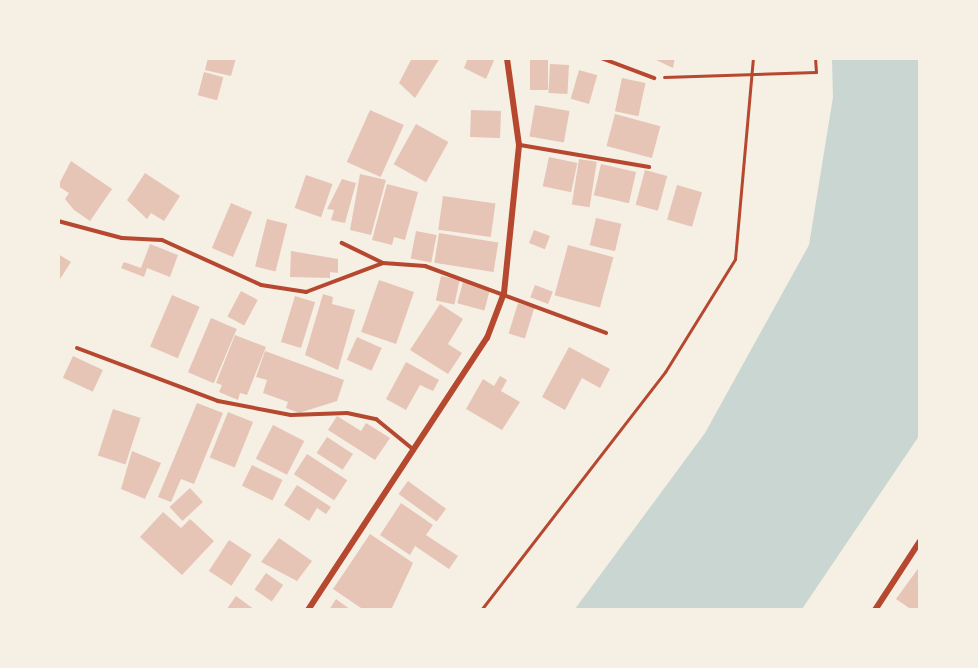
<!DOCTYPE html>
<html>
<head>
<meta charset="utf-8">
<style>
  body { margin:0 }
  #map { position:relative; width:978px; height:668px; overflow:hidden; background:#f6efe4; font-family:"Sofia Sans Condensed",sans-serif }
  div>[style] { position:absolute }
  .water>* { inset:0; background:#c9d6d2 }
  .building>* { inset:0; background:#e6c5b7; transform-origin:0 0 }
  .path>* { height:3px; margin:-1.5px; padding:0 1.5px; transform-origin:1.5px; border-radius:1.5px; background:#b5482f }
  .service>* { height:4px; margin:-2px; padding:0 2px; transform-origin:2px; border-radius:2px; background:#b5482f }
  .minor>* { height:6px; margin:-3px; padding:0 3px; transform-origin:3px; border-radius:3px; background:#b5482f }
  span { translate:-50% -50%; white-space:nowrap; text-align:center; line-height:1.15; -webkit-text-stroke:5px #f6efe4; paint-order:stroke }
  .frame { position:absolute; inset:0; border:60px solid #f6efe4; pointer-events:none }
</style>
</head>
<body>
<div id="map">
  <div class="water">
    <i style="clip-path:polygon(832px 59px,919px 59px,919px 436px,802px 609px,575px 609px,705px 433px,809px 245px,833px 97px)"></i>
  </div>
  <div class="building">
    <i style="clip-path:polygon(208px 58px,236px 58px,231px 76px,205px 70px)"></i>
    <i style="clip-path:polygon(412px 58px,440px 58px,415px 98px,399px 83px)"></i>
    <i style="clip-path:polygon(468px 58px,495px 58px,486px 79px,464px 68px)"></i>
    <i style="left:530px;top:58px;width:18px;height:32px"></i>
    <i style="clip-path:polygon(652px 58px,675px 58px,673px 68px)"></i>
    <i style="left:550px;top:64px;width:19px;height:29px;rotate:3deg"></i>
    <i style="left:579px;top:70px;width:19px;height:30px;rotate:16deg"></i>
    <i style="left:204px;top:72px;width:20px;height:24px;rotate:15deg"></i>
    <i style="left:622px;top:78px;width:24px;height:34px;rotate:12deg"></i>
    <i style="left:535px;top:105px;width:35px;height:32px;rotate:10deg"></i>
    <i style="left:370px;top:110px;width:37px;height:57px;rotate:24deg"></i>
    <i style="left:471px;top:110px;width:30px;height:27px;rotate:2deg"></i>
    <i style="left:615px;top:114px;width:47px;height:33px;rotate:15deg"></i>
    <i style="left:416px;top:124px;width:37px;height:46px;rotate:29deg"></i>
    <i style="left:549px;top:157px;width:29px;height:30px;rotate:12deg"></i>
    <i style="left:579px;top:159px;width:18px;height:46px;rotate:9deg"></i>
    <i style="clip-path:polygon(71px 161px,112px 189px,90px 221px,74px 210px,65px 199px,69px 193px,58px 186px)"></i>
    <i style="left:601px;top:164px;width:36px;height:32px;rotate:13deg"></i>
    <i style="left:645px;top:170px;width:23px;height:36px;rotate:15deg"></i>
    <i style="clip-path:polygon(145px 173px,180px 196px,164px 221px,151px 213px,147px 219px,127px 200px)"></i>
    <i style="clip-path:polygon(360px 174px,386px 180px,371px 235px,350px 230px)"></i>
    <i style="left:306px;top:175px;width:28px;height:35px;rotate:19deg"></i>
    <i style="clip-path:polygon(342px 179px,356px 183px,345px 223px,331px 220px,334px 210px,327px 209px)"></i>
    <i style="clip-path:polygon(387px 184px,418px 192px,405px 240px,394px 237px,392px 245px,372px 240px)"></i>
    <i style="left:677px;top:185px;width:26px;height:36px;rotate:16deg"></i>
    <i style="left:443px;top:196px;width:53px;height:34px;rotate:8deg"></i>
    <i style="left:231px;top:203px;width:23px;height:49px;rotate:23deg"></i>
    <i style="left:596px;top:218px;width:26px;height:28px;rotate:13deg"></i>
    <i style="left:267px;top:219px;width:21px;height:49px;rotate:14deg"></i>
    <i style="left:534px;top:230px;width:17px;height:14px;rotate:21deg"></i>
    <i style="left:416px;top:231px;width:21px;height:28px;rotate:11deg"></i>
    <i style="left:439px;top:233px;width:60px;height:30px;rotate:9deg"></i>
    <i style="clip-path:polygon(150px 244px,178px 255px,170px 277px,147px 268px,144px 277px,121px 268px,124px 262px,141px 268px)"></i>
    <i style="left:568px;top:245px;width:47px;height:52px;rotate:15deg"></i>
    <i style="clip-path:polygon(291px 251px,338px 259px,338px 273px,330px 272px,330px 278px,290px 277px)"></i>
    <i style="clip-path:polygon(58px 254px,71px 262px,58px 282px)"></i>
    <i style="left:441px;top:276px;width:19px;height:25px;rotate:12deg"></i>
    <i style="left:379px;top:280px;width:37px;height:55px;rotate:19deg"></i>
    <i style="left:463px;top:282px;width:28px;height:22px;rotate:15deg"></i>
    <i style="left:535px;top:285px;width:19px;height:13px;rotate:21deg"></i>
    <i style="left:241px;top:291px;width:19px;height:29px;rotate:28deg"></i>
    <i style="clip-path:polygon(323px 294px,333px 297px,332px 304px,355px 310px,338px 370px,305px 355px)"></i>
    <i style="left:172px;top:295px;width:30px;height:56px;rotate:23deg"></i>
    <i style="left:295px;top:296px;width:21px;height:48px;rotate:17deg"></i>
    <i style="left:518px;top:303px;width:17px;height:32px;rotate:17deg"></i>
    <i style="clip-path:polygon(440px 304px,463px 319px,448px 344px,462px 353px,448px 374px,410px 350px)"></i>
    <i style="left:211px;top:318px;width:28px;height:59px;rotate:23deg"></i>
    <i style="clip-path:polygon(235px 335px,266px 347px,247px 395px,240px 393px,238px 400px,219px 392px,222px 385px,216px 383px)"></i>
    <i style="left:357px;top:337px;width:27px;height:25px;rotate:24deg"></i>
    <i style="clip-path:polygon(569px 347px,610px 369px,600px 388px,582px 378px,565px 410px,542px 397px)"></i>
    <i style="clip-path:polygon(265px 351px,344px 380px,337px 401px,299px 413px,286px 408px,288px 402px,263px 393px,267px 380px,256px 377px)"></i>
    <i style="left:73px;top:356px;width:33px;height:24px;rotate:25deg"></i>
    <i style="clip-path:polygon(406px 362px,439px 380px,433px 391px,420px 385px,406px 410px,386px 399px)"></i>
    <i style="clip-path:polygon(500px 376px,507px 380px,501px 391px,520px 402px,502px 430px,466px 409px,483px 379px,494px 386px)"></i>
    <i style="clip-path:polygon(197px 403px,223px 413px,194px 484px,181px 479px,171px 502px,158px 497px)"></i>
    <i style="left:113px;top:409px;width:29px;height:49px;rotate:18deg"></i>
    <i style="left:228px;top:412px;width:27px;height:49px;rotate:22deg"></i>
    <i style="clip-path:polygon(337px 416px,361px 431px,366px 423px,390px 438px,375px 460px,328px 430px)"></i>
    <i style="left:273px;top:425px;width:35px;height:38px;rotate:27deg"></i>
    <i style="left:327px;top:437px;width:31px;height:19px;rotate:33deg"></i>
    <i style="clip-path:polygon(132px 451px,161px 463px,145px 499px,121px 489px)"></i>
    <i style="left:307px;top:454px;width:48px;height:24px;rotate:33deg"></i>
    <i style="left:252px;top:465px;width:34px;height:23px;rotate:26deg"></i>
    <i style="left:408px;top:481px;width:47px;height:16px;rotate:36deg"></i>
    <i style="clip-path:polygon(297px 485px,331px 507px,326px 514px,317px 508px,309px 521px,284px 505px)"></i>
    <i style="left:190px;top:488px;width:19px;height:28px;rotate:47deg"></i>
    <i style="clip-path:polygon(401px 503px,433px 525px,426px 535px,458px 556px,449px 569px,415px 546px,410px 555px,380px 535px)"></i>
    <i style="clip-path:polygon(163px 512px,181px 528px,190px 519px,214px 541px,182px 575px,140px 537px)"></i>
    <i style="clip-path:polygon(370px 534px,413px 563px,391px 610px,364px 610px,333px 589px)"></i>
    <i style="clip-path:polygon(279px 538px,312px 561px,297px 581px,261px 562px)"></i>
    <i style="left:229px;top:540px;width:27px;height:37px;rotate:33deg"></i>
    <i style="clip-path:polygon(920px 566px,920px 610px,912px 610px,896px 599px)"></i>
    <i style="left:266px;top:573px;width:21px;height:20px;rotate:35deg"></i>
    <i style="clip-path:polygon(236px 596px,255px 610px,226px 610px)"></i>
    <i style="clip-path:polygon(336px 599px,351px 610px,329px 610px)"></i>
  </div>
  <div class="path">
    <i style="left:664px;top:77px;width:152px;rotate:-1.9deg"></i>
    <i style="left:816px;top:72px;width:14px;rotate:-94deg"></i>
    <i style="left:481px;top:610px;width:301px;rotate:-52.3deg"></i>
    <i style="left:665px;top:372px;width:133px;rotate:-58.2deg"></i>
    <i style="left:735px;top:259px;width:202px;rotate:-84.9deg"></i>
  </div>
  <div class="service">
    <i style="left:601px;top:58px;width:57px;rotate:20.7deg"></i>
    <i style="left:520px;top:145px;width:131px;rotate:9.7deg"></i>
    <i style="left:58px;top:221px;width:66px;rotate:14.9deg"></i>
    <i style="left:122px;top:238px;width:40px;rotate:2.9deg"></i>
    <i style="left:162px;top:240px;width:109px;rotate:24.4deg"></i>
    <i style="left:261px;top:285px;width:46px;rotate:8.8deg"></i>
    <i style="left:306px;top:292px;width:82px;rotate:-20.6deg"></i>
    <i style="left:383px;top:263px;width:46px;rotate:-154deg"></i>
    <i style="left:383px;top:263px;width:42px;rotate:4.1deg"></i>
    <i style="left:425px;top:266px;width:193px;rotate:20.3deg"></i>
    <i style="left:77px;top:348px;width:151px;rotate:20.6deg"></i>
    <i style="left:218px;top:401px;width:74px;rotate:10.9deg"></i>
    <i style="left:291px;top:415px;width:56px;rotate:-2deg"></i>
    <i style="left:347px;top:413px;width:30px;rotate:12deg"></i>
    <i style="left:376px;top:419px;width:49px;rotate:39.2deg"></i>
  </div>
  <div class="minor">
    <i style="left:308px;top:610px;width:326px;rotate:-56.7deg"></i>
    <i style="left:487px;top:338px;width:48px;rotate:-69.3deg"></i>
    <i style="left:504px;top:293px;width:149px;rotate:-84.2deg"></i>
    <i style="left:519px;top:145px;width:88px;rotate:-97.9deg"></i>
    <i style="left:875px;top:610px;width:82px;rotate:-56.9deg"></i>
  </div>
  <div class="frame"></div>
</div>
</body>
</html>
